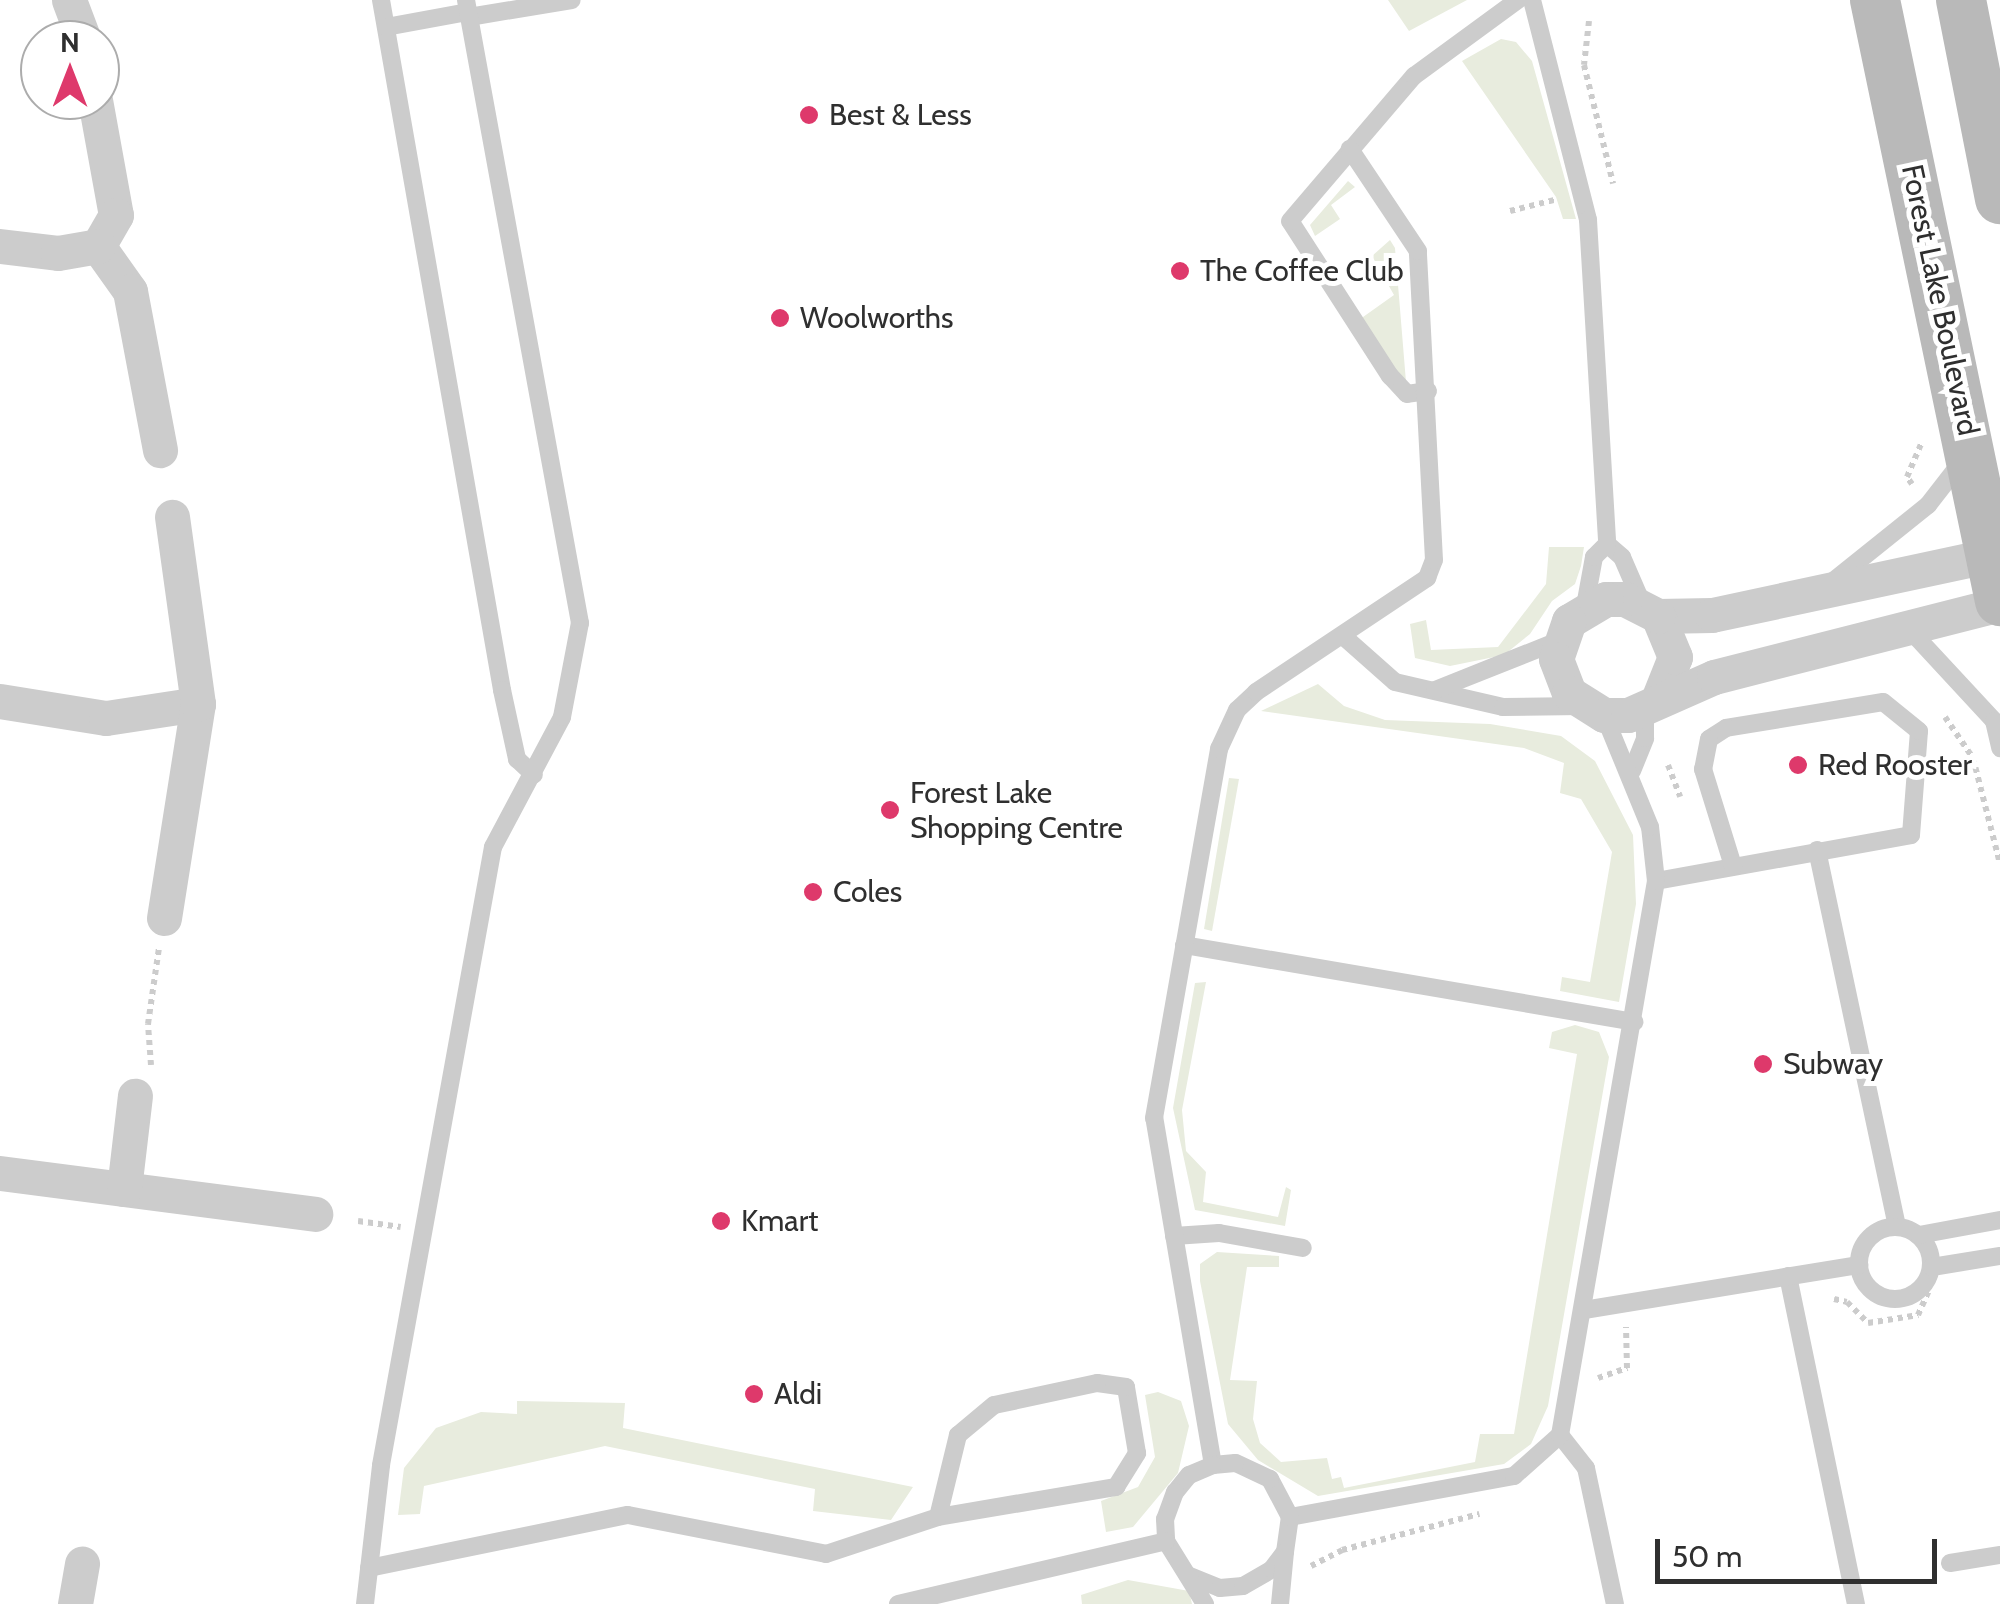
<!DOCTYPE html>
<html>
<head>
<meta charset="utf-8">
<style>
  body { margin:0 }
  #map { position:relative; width:2000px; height:1604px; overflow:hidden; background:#fff; font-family:Cabin,sans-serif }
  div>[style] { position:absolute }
  .green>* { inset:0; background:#e8ecde }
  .path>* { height:6px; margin-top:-3px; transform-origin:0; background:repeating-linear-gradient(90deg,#ccc 0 5px,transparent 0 10px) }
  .service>* { height:18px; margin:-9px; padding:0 9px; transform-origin:9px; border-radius:9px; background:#ccc }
  .service>.ring { margin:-9px; padding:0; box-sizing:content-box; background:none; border:18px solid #ccc; border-radius:50% }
  .minor>* { height:35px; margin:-17.5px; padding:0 17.5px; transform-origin:17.5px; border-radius:17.5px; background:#ccc }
  .secondary>* { height:50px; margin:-25px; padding:0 25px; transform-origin:25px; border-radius:25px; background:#b9b9b9 }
  .dots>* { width:28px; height:28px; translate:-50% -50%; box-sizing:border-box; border:5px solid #fff; border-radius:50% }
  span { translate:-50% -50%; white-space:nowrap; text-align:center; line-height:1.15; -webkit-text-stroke:10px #fff; paint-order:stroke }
  .poi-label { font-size:30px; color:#2f2f2f }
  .left { translate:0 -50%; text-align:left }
  .street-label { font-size:30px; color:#2f2f2f }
  .north { position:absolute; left:20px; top:20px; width:100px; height:100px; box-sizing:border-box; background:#fff; border:2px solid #acacac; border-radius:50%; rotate:0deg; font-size:28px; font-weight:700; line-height:40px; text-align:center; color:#2f2f2f }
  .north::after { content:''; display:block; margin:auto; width:35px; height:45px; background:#de396b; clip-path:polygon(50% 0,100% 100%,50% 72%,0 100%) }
  .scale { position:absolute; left:1655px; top:1539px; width:282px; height:45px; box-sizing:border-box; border:5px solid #2f2f2f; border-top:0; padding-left:12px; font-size:30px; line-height:35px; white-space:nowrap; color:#2f2f2f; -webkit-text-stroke:8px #fff; paint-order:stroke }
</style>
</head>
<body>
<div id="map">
  <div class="green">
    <i style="clip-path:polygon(1388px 0,1467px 0,1409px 31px)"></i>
    <i style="clip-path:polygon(1501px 39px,1516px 42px,1532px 61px,1576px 219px,1563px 219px,1556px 197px,1462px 61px)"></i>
    <i style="clip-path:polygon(1348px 181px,1355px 187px,1331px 205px,1340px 219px,1315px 236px,1310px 225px)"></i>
    <i style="clip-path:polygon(1390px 240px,1395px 248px,1407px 394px,1356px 322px,1394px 295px,1372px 256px)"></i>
    <i style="clip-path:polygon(1549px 547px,1584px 547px,1581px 566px,1575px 584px,1552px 601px,1530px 634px,1504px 655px,1450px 666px,1415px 658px,1410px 624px,1426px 620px,1431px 650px,1498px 647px,1546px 584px)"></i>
    <i style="clip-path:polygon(1318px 684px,1344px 706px,1385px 720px,1490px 724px,1561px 736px,1595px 761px,1633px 835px,1636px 904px,1619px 1002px,1560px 991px,1562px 977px,1590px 982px,1612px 852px,1581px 799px,1560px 793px,1564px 763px,1524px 748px,1261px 711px)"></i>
    <i style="clip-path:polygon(1229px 778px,1239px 779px,1212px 931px,1204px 929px)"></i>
    <i style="clip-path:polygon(1206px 982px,1182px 1110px,1186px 1151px,1206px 1172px,1203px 1202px,1278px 1217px,1286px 1187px,1291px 1190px,1285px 1226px,1195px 1210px,1173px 1108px,1195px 983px)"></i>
    <i style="clip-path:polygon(1575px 1025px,1599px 1032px,1609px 1057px,1548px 1406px,1531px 1444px,1504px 1464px,1318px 1496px,1258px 1460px,1228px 1424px,1200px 1281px,1200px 1264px,1217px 1252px,1279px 1256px,1279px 1267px,1247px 1267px,1230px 1380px,1257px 1381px,1253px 1419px,1260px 1443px,1281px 1462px,1327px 1458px,1332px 1479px,1341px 1477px,1344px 1488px,1475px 1462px,1480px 1434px,1514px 1434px,1577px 1054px,1549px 1048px,1552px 1032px)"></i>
    <i style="clip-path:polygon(1158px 1392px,1181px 1401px,1189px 1426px,1178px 1473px,1133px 1527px,1106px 1532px,1101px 1501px,1138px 1487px,1155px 1457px,1145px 1395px)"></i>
    <i style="clip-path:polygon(517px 1401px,625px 1403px,623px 1428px,913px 1487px,891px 1520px,813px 1511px,815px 1489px,605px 1446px,424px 1486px,420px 1514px,398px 1515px,404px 1468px,436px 1428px,481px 1412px,517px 1414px)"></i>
    <i style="clip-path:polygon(1128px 1580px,1189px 1591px,1192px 1604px,1082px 1604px,1081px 1595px)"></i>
  </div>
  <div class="path">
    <i style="left:1589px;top:21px;width:44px;rotate:96.5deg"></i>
    <i style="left:1584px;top:65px;width:122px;rotate:76.2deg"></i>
    <i style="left:1510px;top:211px;width:49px;rotate:-14deg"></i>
    <i style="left:1912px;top:484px;width:9px;rotate:-126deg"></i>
    <i style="left:1907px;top:477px;width:39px;rotate:-67deg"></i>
    <i style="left:1945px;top:717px;width:50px;rotate:55.7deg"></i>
    <i style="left:1973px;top:758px;width:109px;rotate:75.7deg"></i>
    <i style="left:1668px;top:765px;width:34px;rotate:69deg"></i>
    <i style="left:151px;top:1065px;width:41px;rotate:-94.2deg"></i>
    <i style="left:148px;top:1024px;width:77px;rotate:-81.8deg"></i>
    <i style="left:358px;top:1221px;width:43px;rotate:7.9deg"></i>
    <i style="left:1834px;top:1299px;width:13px;rotate:13deg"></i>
    <i style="left:1847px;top:1302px;width:30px;rotate:45deg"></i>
    <i style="left:1868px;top:1323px;width:51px;rotate:-9.1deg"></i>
    <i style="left:1918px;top:1315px;width:27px;rotate:-66deg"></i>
    <i style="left:1598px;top:1378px;width:31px;rotate:-19deg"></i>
    <i style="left:1627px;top:1368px;width:41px;rotate:-91.4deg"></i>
    <i style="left:1311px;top:1566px;width:35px;rotate:-27deg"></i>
    <i style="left:1342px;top:1550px;width:142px;rotate:-14.7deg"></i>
  </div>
  <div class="service">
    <i style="left:381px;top:0;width:701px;rotate:80.05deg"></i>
    <i style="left:502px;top:690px;width:71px;rotate:77.7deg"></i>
    <i style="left:517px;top:759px;width:23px;rotate:43deg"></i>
    <i style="left:1532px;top:0;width:227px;rotate:75.7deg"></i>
    <i style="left:1588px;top:220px;width:325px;rotate:86.6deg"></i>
    <i style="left:1607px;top:544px;width:20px;rotate:41deg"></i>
    <i style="left:1622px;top:557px;width:48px;rotate:66.6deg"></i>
    <i style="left:469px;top:17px;width:104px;rotate:-9.4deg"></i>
    <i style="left:386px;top:27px;width:83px;rotate:-10.4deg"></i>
    <i style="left:1428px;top:391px;width:21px;rotate:172deg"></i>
    <i style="left:1407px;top:394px;width:25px;rotate:-133deg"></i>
    <i style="left:1390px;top:376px;width:184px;rotate:-122.8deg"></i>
    <i style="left:1290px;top:221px;width:191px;rotate:-49.5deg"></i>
    <i style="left:1414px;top:76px;width:129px;rotate:-36.2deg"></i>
    <i style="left:1832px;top:582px;width:123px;rotate:-38.7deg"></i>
    <i style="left:1928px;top:505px;width:51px;rotate:-52.2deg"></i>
    <i style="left:1585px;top:606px;width:50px;rotate:-79.6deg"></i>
    <i style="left:1594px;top:557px;width:18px;rotate:-45deg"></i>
    <i style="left:1908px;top:628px;width:127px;rotate:47.2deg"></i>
    <i style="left:1994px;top:721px;width:28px;rotate:77deg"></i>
    <i style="left:1343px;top:636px;width:69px;rotate:41.5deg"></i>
    <i style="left:1395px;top:682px;width:111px;rotate:13deg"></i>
    <i style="left:1503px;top:707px;width:79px;rotate:-0.7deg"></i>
    <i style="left:1435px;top:690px;width:132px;rotate:-21.7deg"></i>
    <i style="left:1632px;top:771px;width:35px;rotate:-68deg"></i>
    <i style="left:1645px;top:738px;width:29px;rotate:-90deg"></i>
    <i style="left:1817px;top:850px;width:384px;rotate:78deg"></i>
    <i style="left:1656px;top:881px;width:259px;rotate:-10.2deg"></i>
    <i style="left:1911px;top:835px;width:104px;rotate:-85.6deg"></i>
    <i style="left:1919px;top:731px;width:46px;rotate:-141.1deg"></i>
    <i style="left:1883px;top:702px;width:159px;rotate:170.6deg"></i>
    <i style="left:1726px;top:728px;width:20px;rotate:147deg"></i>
    <i style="left:1709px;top:739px;width:31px;rotate:101deg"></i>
    <i style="left:1703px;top:769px;width:102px;rotate:72.8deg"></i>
    <i style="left:1184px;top:945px;width:457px;rotate:9.7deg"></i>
    <i class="ring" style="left:1859px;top:1227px;width:54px;height:54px"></i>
    <i style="left:1919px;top:1235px;width:82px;rotate:-10.5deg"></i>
    <i style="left:1174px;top:1236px;width:45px;rotate:-3.8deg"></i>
    <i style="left:1219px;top:1233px;width:85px;rotate:10.1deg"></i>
    <i style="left:1932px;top:1267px;width:69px;rotate:-9.2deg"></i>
    <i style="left:1788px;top:1276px;width:335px;rotate:78.3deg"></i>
    <i style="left:1584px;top:1310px;width:279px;rotate:-9.3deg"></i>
    <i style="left:1560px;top:1435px;width:42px;rotate:51.8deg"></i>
    <i style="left:1586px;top:1468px;width:139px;rotate:78deg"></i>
    <i style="left:1213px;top:1465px;width:352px;rotate:-99.6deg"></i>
    <i style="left:1154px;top:1118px;width:375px;rotate:-80deg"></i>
    <i style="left:1219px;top:749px;width:43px;rotate:-65.2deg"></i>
    <i style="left:1237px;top:710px;width:26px;rotate:-43deg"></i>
    <i style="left:1256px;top:692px;width:206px;rotate:-33.7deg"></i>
    <i style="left:1427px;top:578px;width:19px;rotate:-69deg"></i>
    <i style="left:1434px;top:560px;width:309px;rotate:-93deg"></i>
    <i style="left:1418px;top:251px;width:123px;rotate:-123.7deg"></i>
    <i style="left:1290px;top:1517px;width:228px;rotate:-10.4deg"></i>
    <i style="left:1514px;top:1476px;width:62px;rotate:-41.7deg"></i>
    <i style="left:1560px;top:1435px;width:562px;rotate:-80.17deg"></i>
    <i style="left:1656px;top:881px;width:54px;rotate:-96.3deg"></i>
    <i style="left:1650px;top:827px;width:121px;rotate:-112.3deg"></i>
    <i style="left:1950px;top:1563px;width:51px;rotate:-9.1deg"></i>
    <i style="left:369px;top:1568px;width:264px;rotate:-11.6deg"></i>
    <i style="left:628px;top:1515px;width:202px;rotate:11.1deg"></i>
    <i style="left:826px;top:1554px;width:118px;rotate:-18.3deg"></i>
    <i style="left:938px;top:1517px;width:181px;rotate:-9.6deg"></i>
    <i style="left:1116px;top:1487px;width:40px;rotate:-58deg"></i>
    <i style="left:1137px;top:1453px;width:67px;rotate:-99.5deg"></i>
    <i style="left:1126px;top:1387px;width:29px;rotate:-172deg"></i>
    <i style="left:1097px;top:1383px;width:105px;rotate:167.9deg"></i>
    <i style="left:994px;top:1405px;width:47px;rotate:140.2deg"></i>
    <i style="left:958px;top:1435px;width:84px;rotate:103.7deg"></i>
    <i style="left:1190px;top:1576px;width:32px;rotate:22deg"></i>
    <i style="left:1220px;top:1588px;width:23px;rotate:-5deg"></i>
    <i style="left:1243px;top:1586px;width:34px;rotate:-30deg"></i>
    <i style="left:1272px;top:1569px;width:21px;rotate:-53deg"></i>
    <i style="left:1285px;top:1552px;width:35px;rotate:-82deg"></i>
    <i style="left:1290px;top:1517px;width:43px;rotate:-117.8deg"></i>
    <i style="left:1270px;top:1479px;width:38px;rotate:-155deg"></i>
    <i style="left:1235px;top:1463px;width:22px;rotate:175deg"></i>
    <i style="left:1213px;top:1465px;width:26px;rotate:157deg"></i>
    <i style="left:1189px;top:1475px;width:22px;rotate:129deg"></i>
    <i style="left:1175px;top:1492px;width:29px;rotate:110deg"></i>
    <i style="left:1165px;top:1519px;width:22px;rotate:87deg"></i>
    <i style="left:1166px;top:1541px;width:74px;rotate:58.2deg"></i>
    <i style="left:365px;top:1604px;width:140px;rotate:-83.4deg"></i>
    <i style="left:381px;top:1465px;width:628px;rotate:-79.73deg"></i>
    <i style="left:493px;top:847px;width:147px;rotate:-62deg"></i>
    <i style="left:562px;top:717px;width:96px;rotate:-79.2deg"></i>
    <i style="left:580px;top:623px;width:633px;rotate:-100.37deg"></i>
    <i style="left:898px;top:1604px;width:275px;rotate:-13.2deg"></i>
    <i style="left:1280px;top:1604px;width:52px;rotate:-84.5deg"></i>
  </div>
  <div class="minor">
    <i style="left:69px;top:0;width:43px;rotate:69.4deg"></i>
    <i style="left:95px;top:100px;width:117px;rotate:79.7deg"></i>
    <i style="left:116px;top:215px;width:36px;rotate:120deg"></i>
    <i style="left:98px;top:246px;width:55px;rotate:54.6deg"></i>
    <i style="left:130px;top:291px;width:162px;rotate:79.3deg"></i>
    <i style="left:0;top:246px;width:58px;rotate:6.9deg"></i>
    <i style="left:58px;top:253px;width:41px;rotate:-9.9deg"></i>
    <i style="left:1658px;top:616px;width:54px;rotate:-1.1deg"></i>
    <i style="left:1712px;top:615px;width:295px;rotate:-12.1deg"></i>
    <i style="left:1659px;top:697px;width:43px;rotate:-68.2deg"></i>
    <i style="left:1675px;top:657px;width:44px;rotate:-112.5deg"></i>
    <i style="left:1658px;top:616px;width:37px;rotate:-153deg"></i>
    <i style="left:1625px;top:599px;width:19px;rotate:180deg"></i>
    <i style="left:1606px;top:599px;width:43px;rotate:149.3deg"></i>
    <i style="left:1569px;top:621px;width:40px;rotate:108.9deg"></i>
    <i style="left:1556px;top:659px;width:36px;rotate:69deg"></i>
    <i style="left:1569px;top:693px;width:41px;rotate:32.2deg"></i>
    <i style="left:1604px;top:715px;width:24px"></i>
    <i style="left:1628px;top:715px;width:94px;rotate:-23.8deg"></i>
    <i style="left:1714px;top:677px;width:295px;rotate:-14.3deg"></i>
    <i style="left:0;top:701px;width:107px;rotate:9.1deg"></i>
    <i style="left:106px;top:718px;width:93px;rotate:-8.7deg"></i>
    <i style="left:164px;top:918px;width:217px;rotate:-81deg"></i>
    <i style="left:198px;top:704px;width:189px;rotate:-97.9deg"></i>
    <i style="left:0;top:1173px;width:318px;rotate:7.4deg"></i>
    <i style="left:124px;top:1189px;width:94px;rotate:-83.3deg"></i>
    <i style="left:75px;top:1604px;width:41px;rotate:-80.1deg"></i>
  </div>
  <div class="secondary">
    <i style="left:1875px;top:0;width:614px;rotate:78.25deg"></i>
    <i style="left:1961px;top:0;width:203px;rotate:78.9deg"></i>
  </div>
  <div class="dots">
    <i style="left:809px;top:115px;background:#de396b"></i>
    <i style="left:1180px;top:271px;background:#de396b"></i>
    <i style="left:780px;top:318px;background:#de396b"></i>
    <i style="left:1798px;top:765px;background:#de396b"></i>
    <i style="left:890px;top:810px;background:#de396b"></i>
    <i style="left:813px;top:892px;background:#de396b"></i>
    <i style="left:1763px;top:1064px;background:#de396b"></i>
    <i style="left:721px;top:1221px;background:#de396b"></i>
    <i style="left:754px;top:1394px;background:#de396b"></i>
  </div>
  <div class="poi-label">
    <span class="left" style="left:829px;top:115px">Best &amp; Less</span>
    <span class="left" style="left:1200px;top:271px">The Coffee Club</span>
    <span class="left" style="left:800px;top:318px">Woolworths</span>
    <span class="left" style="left:1818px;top:765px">Red Rooster</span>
    <span class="left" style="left:910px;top:810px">Forest Lake<br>Shopping Centre</span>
    <span class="left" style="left:833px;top:892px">Coles</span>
    <span class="left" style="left:1783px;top:1064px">Subway</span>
    <span class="left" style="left:741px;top:1221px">Kmart</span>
    <span class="left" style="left:774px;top:1394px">Aldi</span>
  </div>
  <div class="street-label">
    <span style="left:1940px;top:300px;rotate:78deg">Forest Lake Boulevard</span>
  </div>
  <div class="north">N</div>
  <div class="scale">50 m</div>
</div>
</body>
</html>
